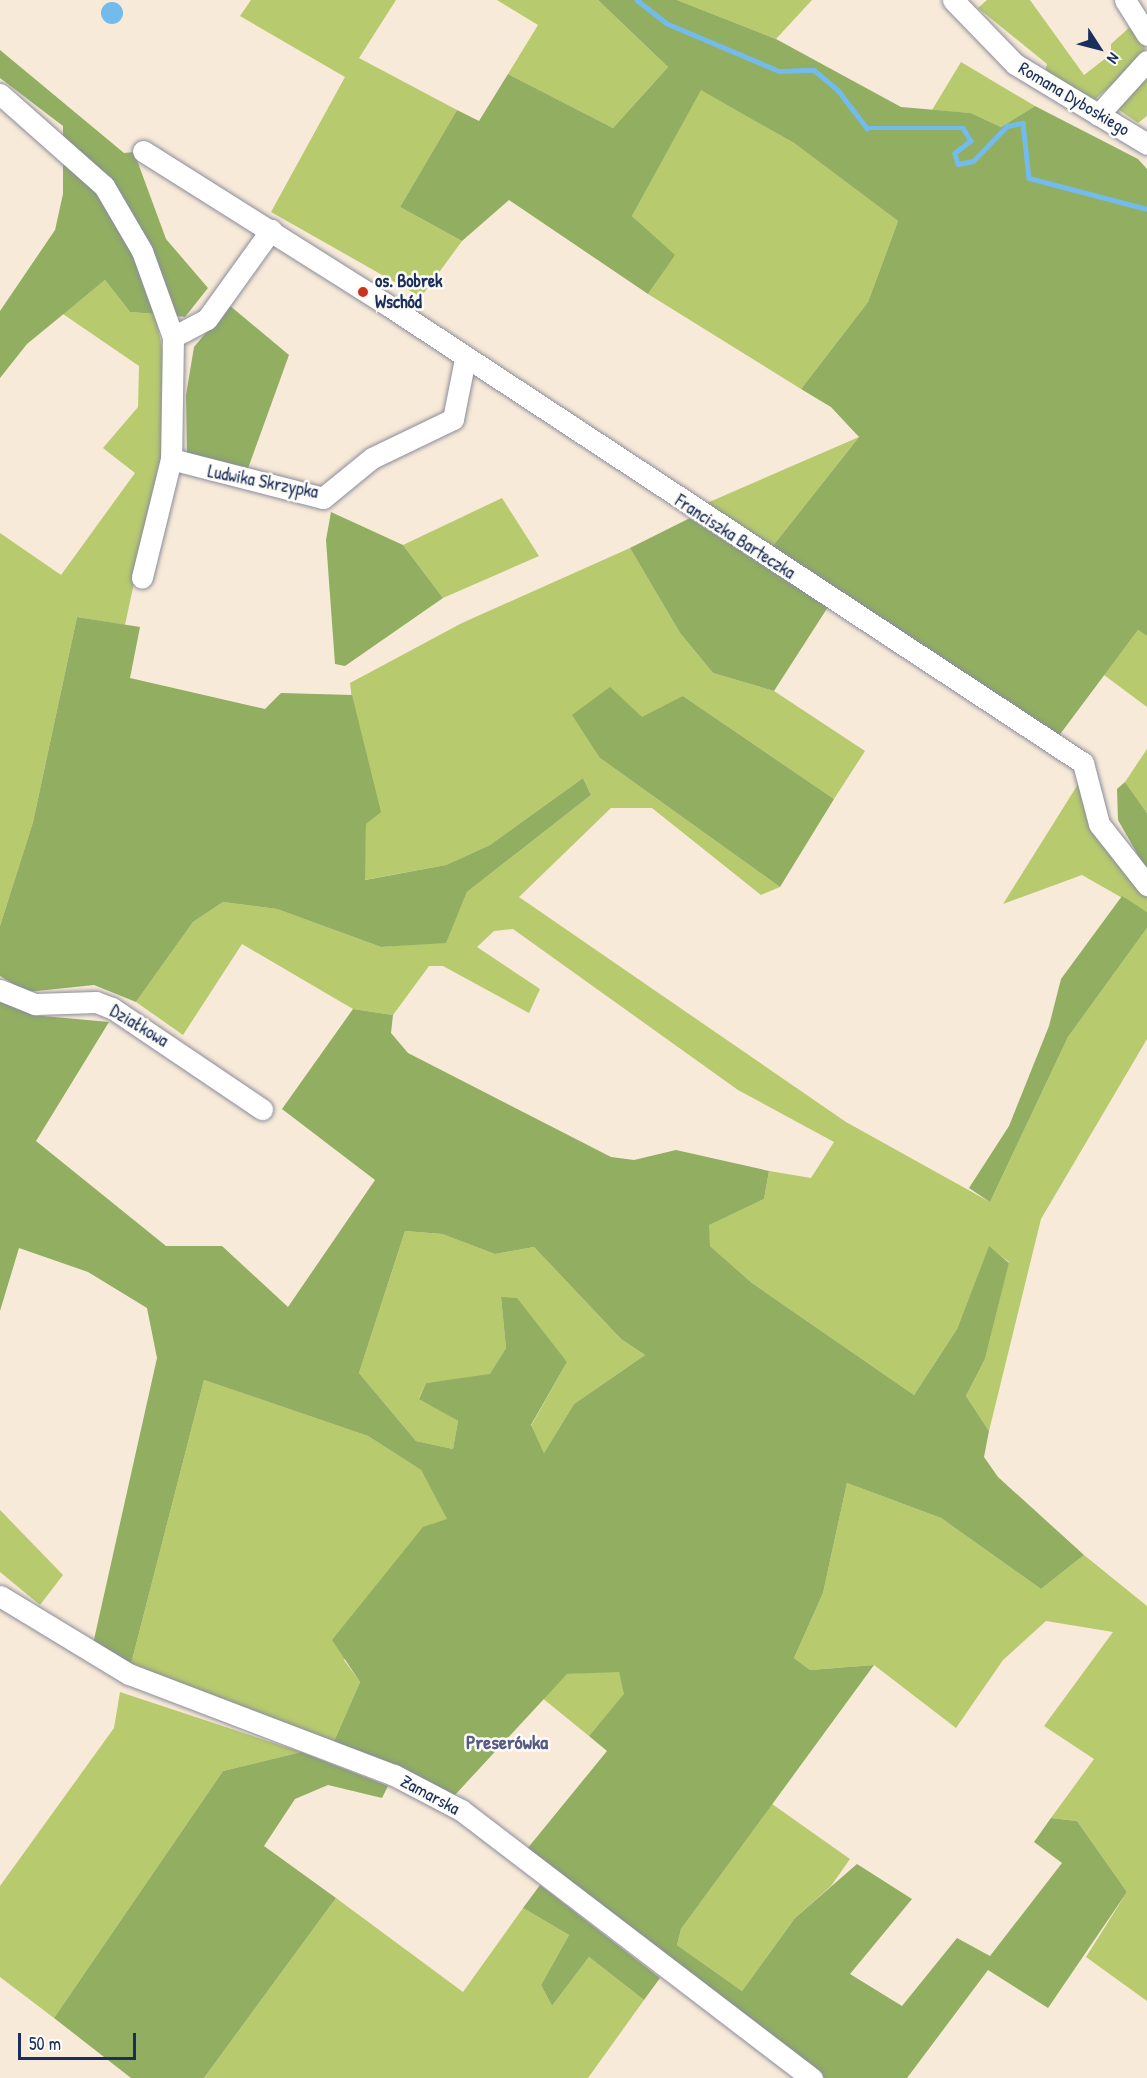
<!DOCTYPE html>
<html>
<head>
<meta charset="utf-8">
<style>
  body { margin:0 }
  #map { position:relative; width:1147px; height:2078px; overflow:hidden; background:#f8ead8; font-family:"Patrick Hand",sans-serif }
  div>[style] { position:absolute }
  .green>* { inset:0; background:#b7ca6e }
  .forest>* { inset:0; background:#91ae61 }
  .water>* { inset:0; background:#73bbeb }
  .round { border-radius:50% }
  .stream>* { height:4.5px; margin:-2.25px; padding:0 2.25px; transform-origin:2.25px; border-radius:2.25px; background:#73bbeb }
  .roads { filter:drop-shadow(0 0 2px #8a8c9b) drop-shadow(0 0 2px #8a8c9b) }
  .minor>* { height:21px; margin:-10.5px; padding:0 10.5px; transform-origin:10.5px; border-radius:10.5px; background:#fff }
  .dots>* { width:16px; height:16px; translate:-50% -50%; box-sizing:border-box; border:3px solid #fdfcf7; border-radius:50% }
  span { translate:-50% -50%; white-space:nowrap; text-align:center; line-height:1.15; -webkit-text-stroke:5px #fdfcf7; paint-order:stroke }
  .street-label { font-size:18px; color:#1b2f5e }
  .poi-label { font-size:18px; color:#1b2f5e; font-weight:700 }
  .left { translate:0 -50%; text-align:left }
  .neighbourhood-label { font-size:20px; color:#565a87; font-weight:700 }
  .north { position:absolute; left:1069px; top:18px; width:60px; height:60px; -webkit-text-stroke:4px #fdfcf7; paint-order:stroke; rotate:126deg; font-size:16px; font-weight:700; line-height:24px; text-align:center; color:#1b2f5e }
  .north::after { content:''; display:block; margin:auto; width:21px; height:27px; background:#1b2f5e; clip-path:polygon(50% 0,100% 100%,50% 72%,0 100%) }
  .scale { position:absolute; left:18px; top:2033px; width:118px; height:27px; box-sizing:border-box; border:3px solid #1b2f5e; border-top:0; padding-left:8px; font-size:18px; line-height:21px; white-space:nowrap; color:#1b2f5e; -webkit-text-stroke:4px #fdfcf7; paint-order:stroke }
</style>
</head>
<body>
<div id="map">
  <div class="green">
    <i style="clip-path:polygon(251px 0,396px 0,359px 58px,457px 110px,400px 207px,462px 241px,421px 297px,271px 212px,345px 77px,240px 16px)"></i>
    <i style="clip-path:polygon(497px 0,598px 0,668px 67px,613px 128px,508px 74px,538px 25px)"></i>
    <i style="clip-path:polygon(677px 0,812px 0,776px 39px)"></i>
    <i style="clip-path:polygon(987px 0,1030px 0,1084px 75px,1111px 54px,1111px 44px,1131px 26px,1145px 45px,1144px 57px,1093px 101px,1044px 74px,1047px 64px,978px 8px)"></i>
    <i style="clip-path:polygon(961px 62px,1035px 106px,1001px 127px,971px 113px,932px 110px)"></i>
    <i style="clip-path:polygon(1147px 77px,1147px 116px,1138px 123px,1115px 107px)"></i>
    <i style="clip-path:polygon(701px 89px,794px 143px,898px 221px,868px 302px,801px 389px,648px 294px,674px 255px,632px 216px)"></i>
    <i style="clip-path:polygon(105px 280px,130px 312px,155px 314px,164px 357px,162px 452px,125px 625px,77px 617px,33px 822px,0 926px,0 533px,61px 575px,135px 473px,103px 448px,138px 407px,139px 366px,63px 314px)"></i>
    <i style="clip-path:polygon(859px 437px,772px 547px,700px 506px)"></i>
    <i style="clip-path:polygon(502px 498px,539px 556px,443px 598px,403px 545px)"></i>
    <i style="clip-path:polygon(630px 548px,680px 633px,713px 673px,774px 691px,865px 751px,834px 799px,683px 696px,600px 758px,780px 887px,761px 895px,652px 808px,611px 808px,519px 897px,846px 1122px,990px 1202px,1068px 1037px,1147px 928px,1147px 1039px,1041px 1219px,989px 1431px,966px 1396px,985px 1359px,1009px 1262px,989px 1247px,957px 1329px,914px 1395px,752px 1283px,710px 1246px,708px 1225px,764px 1199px,769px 1171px,811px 1178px,834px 1142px,738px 1090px,513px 929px,494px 931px,477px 947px,540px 989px,529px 1013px,443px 966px,429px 966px,393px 1015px,353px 1009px,242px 944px,183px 1035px,136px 1002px,193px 922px,223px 902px,277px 909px,381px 947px,446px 942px,467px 892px,591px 795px,583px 778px,490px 845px,446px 865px,364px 880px,366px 824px,350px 683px,462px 623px)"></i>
    <i style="clip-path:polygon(1138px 630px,1147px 636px,1147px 707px,1104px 675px)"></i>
    <i style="clip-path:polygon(1147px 749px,1147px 813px,1125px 782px)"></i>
    <i style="clip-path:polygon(1085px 773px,1147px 893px,1147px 912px,1082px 875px,1003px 904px)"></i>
    <i style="clip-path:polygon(405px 1231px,442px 1234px,495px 1254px,534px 1247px,621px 1339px,645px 1355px,574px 1404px,544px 1453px,531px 1426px,567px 1362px,501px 1297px,506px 1348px,490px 1375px,426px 1383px,419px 1398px,458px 1421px,453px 1449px,416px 1441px,359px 1373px)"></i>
    <i style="clip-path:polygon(204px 1380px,368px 1436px,421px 1470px,448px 1520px,344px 1660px,360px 1682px,332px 1746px,131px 1664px)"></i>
    <i style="clip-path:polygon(847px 1483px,941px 1518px,1041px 1589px,1084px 1555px,1147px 1606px,1147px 2001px,1086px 1957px,1127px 1892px,1077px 1821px,1051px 1818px,1094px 1759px,1044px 1726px,1113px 1632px,1046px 1621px,1003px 1660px,956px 1728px,874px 1665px,810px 1670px,794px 1658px,823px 1593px)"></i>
    <i style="clip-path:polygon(0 1510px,63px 1575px,40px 1605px,0 1572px)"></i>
    <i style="clip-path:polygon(619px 1671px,625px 1694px,589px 1736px,541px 1697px,567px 1674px)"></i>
    <i style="clip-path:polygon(120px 1692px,301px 1752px,223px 1771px,54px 2018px,0 1977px,0 1886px,114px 1728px)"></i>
    <i style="clip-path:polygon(772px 1804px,850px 1859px,831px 1886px,795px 1918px,742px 1991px,677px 1945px,681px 1929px)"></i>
    <i style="clip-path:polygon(336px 1898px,463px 1992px,523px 1908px,569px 1935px,541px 1985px,552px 2006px,589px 1957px,644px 2000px,588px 2078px,204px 2078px)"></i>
  </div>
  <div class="forest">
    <i style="clip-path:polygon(598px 0,677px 0,776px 39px,901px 107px,971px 113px,1001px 127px,1035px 106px,1138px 159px,1147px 169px,1147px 636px,1138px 630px,1058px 737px,772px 547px,859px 437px,831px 407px,801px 389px,868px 302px,898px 221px,794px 143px,701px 90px,632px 216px,675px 255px,648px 294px,509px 200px,462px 241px,400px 207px,457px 110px,479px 121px,508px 74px,613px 128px,668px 67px)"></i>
    <i style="clip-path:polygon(0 50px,124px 153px,134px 152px,166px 239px,208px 288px,185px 317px,155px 314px,130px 312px,105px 280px,27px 344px,0 378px,0 311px,55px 230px,63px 194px,63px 126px,0 78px)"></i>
    <i style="clip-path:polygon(229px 305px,289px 355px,246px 474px,187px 458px,186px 395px,194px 347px)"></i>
    <i style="clip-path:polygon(331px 512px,403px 545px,443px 598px,345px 666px,335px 664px,326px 540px)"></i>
    <i style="clip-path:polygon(690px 518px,828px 607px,774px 691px,713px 673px,680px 633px,630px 548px)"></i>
    <i style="clip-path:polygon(77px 617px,140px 627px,130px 678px,265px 709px,281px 693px,352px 695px,381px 812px,366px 824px,365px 880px,446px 865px,490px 845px,583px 778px,591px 795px,467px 892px,446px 943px,381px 947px,277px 909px,223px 902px,193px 922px,136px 1002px,94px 985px,27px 992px,0 976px,0 926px,33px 822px)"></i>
    <i style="clip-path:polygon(610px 687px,642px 717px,683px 696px,834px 799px,780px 887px,600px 758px,572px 715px)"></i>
    <i style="clip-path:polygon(1125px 782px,1147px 813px,1147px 871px,1118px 820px,1117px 789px)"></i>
    <i style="clip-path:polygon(1122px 896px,1147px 912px,1147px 928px,1068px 1037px,990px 1202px,969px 1188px,1009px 1126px,1049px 1026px,1061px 979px)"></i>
    <i style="clip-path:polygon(evenodd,0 999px,32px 1015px,109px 1022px,36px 1141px,166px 1246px,222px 1246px,288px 1307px,375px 1180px,282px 1109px,353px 1009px,393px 1015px,391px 1033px,408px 1053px,611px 1157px,634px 1160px,676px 1150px,769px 1171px,764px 1199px,709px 1225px,710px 1246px,752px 1283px,914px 1395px,957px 1329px,989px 1246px,1009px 1263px,985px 1359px,966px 1396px,989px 1431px,984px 1457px,998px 1477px,1084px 1555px,1041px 1589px,941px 1518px,847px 1483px,823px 1593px,794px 1658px,810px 1670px,874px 1665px,681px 1929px,677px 1945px,742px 1991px,795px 1918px,857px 1864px,912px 1899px,850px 1974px,902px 2006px,957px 1938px,990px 1956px,1062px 1863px,1034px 1842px,1051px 1818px,1077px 1821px,1127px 1892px,1048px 2008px,988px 1970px,907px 2078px,823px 2078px,527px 1849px,607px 1751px,589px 1736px,624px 1694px,619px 1672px,567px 1674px,454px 1796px,332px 1746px,360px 1682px,332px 1640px,423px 1527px,447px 1519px,421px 1470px,368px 1436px,204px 1380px,131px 1664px,93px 1644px,157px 1358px,147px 1308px,88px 1272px,19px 1248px,0 1311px,0 999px,405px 1231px,442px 1234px,495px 1254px,534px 1247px,621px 1339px,645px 1355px,574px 1404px,544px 1453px,531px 1425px,567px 1362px,517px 1298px,501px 1297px,506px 1348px,490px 1374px,426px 1383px,419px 1399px,458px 1421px,453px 1449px,416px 1441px,359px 1373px,405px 1231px)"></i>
    <i style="clip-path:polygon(301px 1752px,388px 1786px,382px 1798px,328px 1785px,295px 1799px,264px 1846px,336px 1898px,204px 2078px,131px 2078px,54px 2018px,223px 1771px)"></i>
    <i style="clip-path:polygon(540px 1885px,660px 1978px,644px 2000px,589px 1957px,552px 2006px,541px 1985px,569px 1935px,523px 1908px)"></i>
  </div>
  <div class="water">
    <i class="round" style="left:101px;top:2px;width:22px;height:22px"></i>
  </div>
  <div class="stream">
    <i style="left:637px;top:0;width:37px;rotate:38deg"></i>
    <i style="left:666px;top:23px;width:123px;rotate:23deg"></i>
    <i style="left:779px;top:71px;width:35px;rotate:-2deg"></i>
    <i style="left:814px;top:70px;width:31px;rotate:40deg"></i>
    <i style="left:838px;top:90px;width:48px;rotate:52.7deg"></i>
    <i style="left:867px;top:128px;width:96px"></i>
    <i style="left:963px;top:128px;width:15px;rotate:58deg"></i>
    <i style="left:971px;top:141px;width:20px;rotate:143deg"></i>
    <i style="left:955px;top:153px;width:11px;rotate:75deg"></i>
    <i style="left:958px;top:164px;width:15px;rotate:-11deg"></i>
    <i style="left:973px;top:161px;width:49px;rotate:-45.8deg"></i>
    <i style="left:1007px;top:126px;width:16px;rotate:-11deg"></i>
    <i style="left:1023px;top:123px;width:55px;rotate:83.8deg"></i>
    <i style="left:1029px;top:178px;width:122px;rotate:14.7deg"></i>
  </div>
  <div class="roads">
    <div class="minor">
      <i style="left:953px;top:0;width:89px;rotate:45.9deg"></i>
      <i style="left:1015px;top:64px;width:154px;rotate:31.2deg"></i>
      <i style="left:1125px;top:0;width:41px;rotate:57.8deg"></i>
      <i style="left:0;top:94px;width:139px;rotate:41.5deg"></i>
      <i style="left:104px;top:186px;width:75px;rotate:59.7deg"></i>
      <i style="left:142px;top:251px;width:91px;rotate:70.2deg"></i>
      <i style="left:173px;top:337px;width:122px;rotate:90.9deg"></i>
      <i style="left:171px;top:459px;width:122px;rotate:103.8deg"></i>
      <i style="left:1098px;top:115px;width:73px;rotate:-47.8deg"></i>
      <i style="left:143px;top:151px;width:291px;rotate:32.2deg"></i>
      <i style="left:389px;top:306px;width:831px;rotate:33.36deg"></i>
      <i style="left:1083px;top:763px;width:63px;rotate:75.3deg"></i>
      <i style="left:1099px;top:824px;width:78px;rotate:51.8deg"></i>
      <i style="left:173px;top:337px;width:38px;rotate:-28deg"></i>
      <i style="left:207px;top:319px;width:110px;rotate:-54.3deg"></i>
      <i style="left:171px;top:459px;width:157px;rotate:14.4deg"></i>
      <i style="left:323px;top:498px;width:63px;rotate:-39.2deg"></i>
      <i style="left:372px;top:458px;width:90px;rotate:-25.7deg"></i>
      <i style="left:453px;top:419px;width:61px;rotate:-78.7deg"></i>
      <i style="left:0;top:990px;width:38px;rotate:22deg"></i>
      <i style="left:35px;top:1004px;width:61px;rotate:-1.9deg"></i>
      <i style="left:96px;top:1002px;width:17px;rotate:21deg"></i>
      <i style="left:112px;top:1008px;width:181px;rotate:34deg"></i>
      <i style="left:0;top:1596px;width:151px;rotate:31.2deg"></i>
      <i style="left:129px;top:1674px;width:284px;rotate:20.9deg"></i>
      <i style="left:394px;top:1775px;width:76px;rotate:27.6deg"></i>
      <i style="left:461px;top:1810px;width:442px;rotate:37.4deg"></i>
    </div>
  </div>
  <div class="dots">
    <i style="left:363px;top:292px;background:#c8321e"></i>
  </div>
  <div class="street-label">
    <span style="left:1074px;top:99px;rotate:31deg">Romana Dyboskiego</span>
    <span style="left:263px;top:482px;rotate:11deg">Ludwika Skrzypka</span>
    <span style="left:735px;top:537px;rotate:33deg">Franciszka Barteczka</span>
    <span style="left:139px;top:1026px;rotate:31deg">Działkowa</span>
    <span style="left:430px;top:1795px;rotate:28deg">Zamarska</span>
  </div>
  <div class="poi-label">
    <span class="left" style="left:375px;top:292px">os. Bobrek<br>Wschód</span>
  </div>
  <div class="neighbourhood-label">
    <span style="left:507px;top:1741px">Preserówka</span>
  </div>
  <div class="north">N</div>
  <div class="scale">50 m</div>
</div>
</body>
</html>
